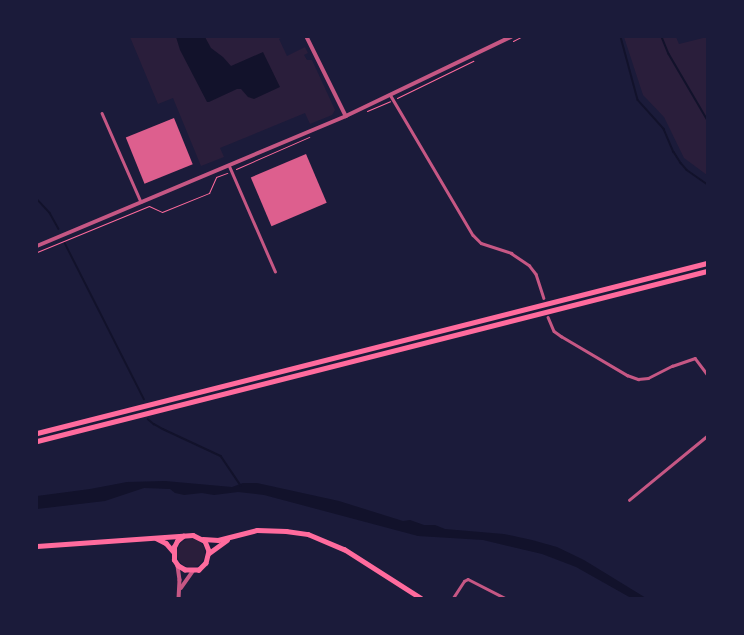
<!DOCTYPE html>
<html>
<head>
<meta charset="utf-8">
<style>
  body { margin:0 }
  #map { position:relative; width:744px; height:635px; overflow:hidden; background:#1b1b3a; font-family:"Archivo Narrow",sans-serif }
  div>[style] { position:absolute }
  .green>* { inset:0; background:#2a1e3b }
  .round { border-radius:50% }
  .water>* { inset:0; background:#12122b }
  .stream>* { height:1.5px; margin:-0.75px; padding:0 0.75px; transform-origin:0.75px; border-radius:0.75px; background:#12122b }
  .building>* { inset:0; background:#dd5f8e; transform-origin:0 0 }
  .path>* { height:1px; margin:-0.5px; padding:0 0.5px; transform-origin:0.5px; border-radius:0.5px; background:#ff6b9d }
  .minor>* { height:2.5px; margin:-1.25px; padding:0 1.25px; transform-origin:1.25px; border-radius:1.25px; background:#c65784 }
  .tertiary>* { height:3.5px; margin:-1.75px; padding:0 1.75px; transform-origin:1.75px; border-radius:1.75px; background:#c65784 }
  .primary>* { height:4.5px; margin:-2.25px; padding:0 2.25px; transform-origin:2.25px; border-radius:2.25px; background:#ff6b9d }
  .motorway>* { height:5px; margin:-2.5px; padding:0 2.5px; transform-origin:2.5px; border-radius:2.5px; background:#ff6b9d }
  span { translate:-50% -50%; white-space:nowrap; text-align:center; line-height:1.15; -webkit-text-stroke:3px #1b1b3a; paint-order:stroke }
  .frame { position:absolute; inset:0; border:38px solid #1b1b3a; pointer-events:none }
</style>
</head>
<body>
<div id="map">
  <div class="green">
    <i style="clip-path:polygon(130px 37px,283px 37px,279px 39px,287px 56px,305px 47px,308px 53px,304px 55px,307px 60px,312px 60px,335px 110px,332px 115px,310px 124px,305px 113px,220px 148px,224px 157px,201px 166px,173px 98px,158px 104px)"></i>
    <i style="clip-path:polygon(624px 37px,676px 37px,679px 44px,707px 37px,707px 175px,684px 158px,664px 117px,643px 95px)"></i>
    <i class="round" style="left:177px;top:539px;width:28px;height:28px"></i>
  </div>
  <div class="water">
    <i style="clip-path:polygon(176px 37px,205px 37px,211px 48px,223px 57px,231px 66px,263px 52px,280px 87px,254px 99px,248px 97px,241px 89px,237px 89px,209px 102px,207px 102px,180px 50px)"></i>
    <i style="clip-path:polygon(165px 481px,232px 487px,243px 483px,257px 483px,339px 501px,403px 521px,410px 520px,424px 525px,435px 525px,445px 529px,504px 534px,532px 540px,557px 547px,584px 560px,646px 598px,631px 598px,576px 567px,542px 554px,483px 540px,418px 536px,264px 495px,238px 492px,214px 495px,202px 493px,184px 495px,175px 493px,170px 489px,144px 488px,105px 501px,37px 509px,37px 496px,90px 489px,127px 482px)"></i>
  </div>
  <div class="stream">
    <i style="left:621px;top:37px;width:65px;rotate:74.9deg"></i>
    <i style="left:638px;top:100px;width:39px;rotate:48deg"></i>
    <i style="left:664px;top:129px;width:25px;rotate:67deg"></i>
    <i style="left:674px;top:152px;width:13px;rotate:58deg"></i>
    <i style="left:681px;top:163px;width:9px;rotate:49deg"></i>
    <i style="left:687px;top:170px;width:24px;rotate:35deg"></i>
    <i style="left:662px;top:37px;width:18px;rotate:68deg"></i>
    <i style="left:669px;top:54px;width:75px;rotate:59.7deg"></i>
    <i style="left:37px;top:199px;width:19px;rotate:47deg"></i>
    <i style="left:50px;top:213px;width:18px;rotate:61deg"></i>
    <i style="left:65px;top:243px;width:175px;rotate:63.1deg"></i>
    <i style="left:148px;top:419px;width:8px;rotate:40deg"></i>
    <i style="left:154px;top:424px;width:10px;rotate:29deg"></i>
    <i style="left:163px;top:429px;width:64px;rotate:25deg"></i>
    <i style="left:221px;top:456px;width:36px;rotate:56deg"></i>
  </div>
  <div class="building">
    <i style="left:174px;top:118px;width:50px;height:52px;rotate:68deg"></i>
    <i style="left:306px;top:154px;width:53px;height:60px;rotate:67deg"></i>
  </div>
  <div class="path">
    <i style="left:513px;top:41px;width:9px;rotate:-27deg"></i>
    <i style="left:397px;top:98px;width:85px;rotate:-26deg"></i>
    <i style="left:367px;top:111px;width:25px;rotate:-23deg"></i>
    <i style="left:236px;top:169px;width:80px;rotate:-23.7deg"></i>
    <i style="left:37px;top:252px;width:121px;rotate:-22.3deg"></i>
    <i style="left:149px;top:206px;width:14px;rotate:25deg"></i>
    <i style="left:162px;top:212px;width:51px;rotate:-22deg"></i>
    <i style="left:209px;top:193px;width:17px;rotate:-66deg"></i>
    <i style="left:216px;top:177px;width:12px;rotate:-20deg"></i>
  </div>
  <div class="minor">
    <i style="left:391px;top:96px;width:161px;rotate:59.5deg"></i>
    <i style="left:473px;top:235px;width:11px;rotate:45deg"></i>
    <i style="left:481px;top:243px;width:32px;rotate:18deg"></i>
    <i style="left:511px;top:253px;width:22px;rotate:34deg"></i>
    <i style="left:529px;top:265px;width:11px;rotate:52deg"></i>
    <i style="left:536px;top:274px;width:25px;rotate:72deg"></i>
    <i style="left:102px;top:113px;width:97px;rotate:66.3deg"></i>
    <i style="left:229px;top:165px;width:116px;rotate:66.5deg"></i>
    <i style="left:548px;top:317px;width:15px;rotate:67deg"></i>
    <i style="left:554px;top:331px;width:9px;rotate:36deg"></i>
    <i style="left:561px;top:336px;width:77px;rotate:30.6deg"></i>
    <i style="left:627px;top:375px;width:12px;rotate:20deg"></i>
    <i style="left:638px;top:379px;width:10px;rotate:-6deg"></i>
    <i style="left:648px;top:378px;width:27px;rotate:-27deg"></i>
    <i style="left:672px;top:366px;width:24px;rotate:-19deg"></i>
    <i style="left:695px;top:358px;width:20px;rotate:53deg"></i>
    <i style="left:629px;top:500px;width:101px;rotate:-39.4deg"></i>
    <i style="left:453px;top:598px;width:20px;rotate:-57deg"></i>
    <i style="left:464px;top:581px;width:4px;rotate:-27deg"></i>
    <i style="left:468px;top:579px;width:42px;rotate:27.2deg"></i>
  </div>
  <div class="tertiary">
    <i style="left:307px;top:37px;width:88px;rotate:63.7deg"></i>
    <i style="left:37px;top:246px;width:335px;rotate:-22.8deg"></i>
    <i style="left:346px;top:116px;width:183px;rotate:-25.6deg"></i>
    <i style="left:178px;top:566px;width:14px;rotate:82deg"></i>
    <i style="left:180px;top:580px;width:18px;rotate:93deg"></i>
    <i style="left:181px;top:588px;width:21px;rotate:-55deg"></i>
  </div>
  <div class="primary">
    <i style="left:156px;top:538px;width:11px;rotate:27deg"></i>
    <i style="left:166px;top:543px;width:11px;rotate:49deg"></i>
    <i style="left:203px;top:539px;width:15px;rotate:4deg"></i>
    <i style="left:218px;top:540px;width:40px;rotate:-14.4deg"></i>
    <i style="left:257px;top:530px;width:29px;rotate:2deg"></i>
    <i style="left:286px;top:531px;width:22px;rotate:8deg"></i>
    <i style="left:308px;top:534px;width:39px;rotate:23deg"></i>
    <i style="left:344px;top:549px;width:91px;rotate:32.5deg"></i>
    <i style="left:37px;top:546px;width:156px;rotate:-4deg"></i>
    <i style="left:193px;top:535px;width:13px;rotate:27deg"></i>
    <i style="left:205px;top:541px;width:11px;rotate:68deg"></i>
    <i style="left:209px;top:551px;width:12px;rotate:104deg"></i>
    <i style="left:206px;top:563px;width:10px;rotate:135deg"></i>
    <i style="left:199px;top:570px;width:14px;rotate:180deg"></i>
    <i style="left:185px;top:570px;width:8px;rotate:-150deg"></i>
    <i style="left:178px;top:566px;width:7px;rotate:-124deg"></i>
    <i style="left:174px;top:560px;width:13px;rotate:-90deg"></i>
    <i style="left:174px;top:547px;width:7px;rotate:-63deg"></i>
    <i style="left:177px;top:541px;width:8px;rotate:-40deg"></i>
    <i style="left:209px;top:553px;width:22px;rotate:-36deg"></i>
  </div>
  <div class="motorway">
    <i style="left:37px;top:433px;width:691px;rotate:-14.24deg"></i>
    <i style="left:37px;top:441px;width:691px;rotate:-14.24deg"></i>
  </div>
  <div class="frame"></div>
</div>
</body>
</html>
